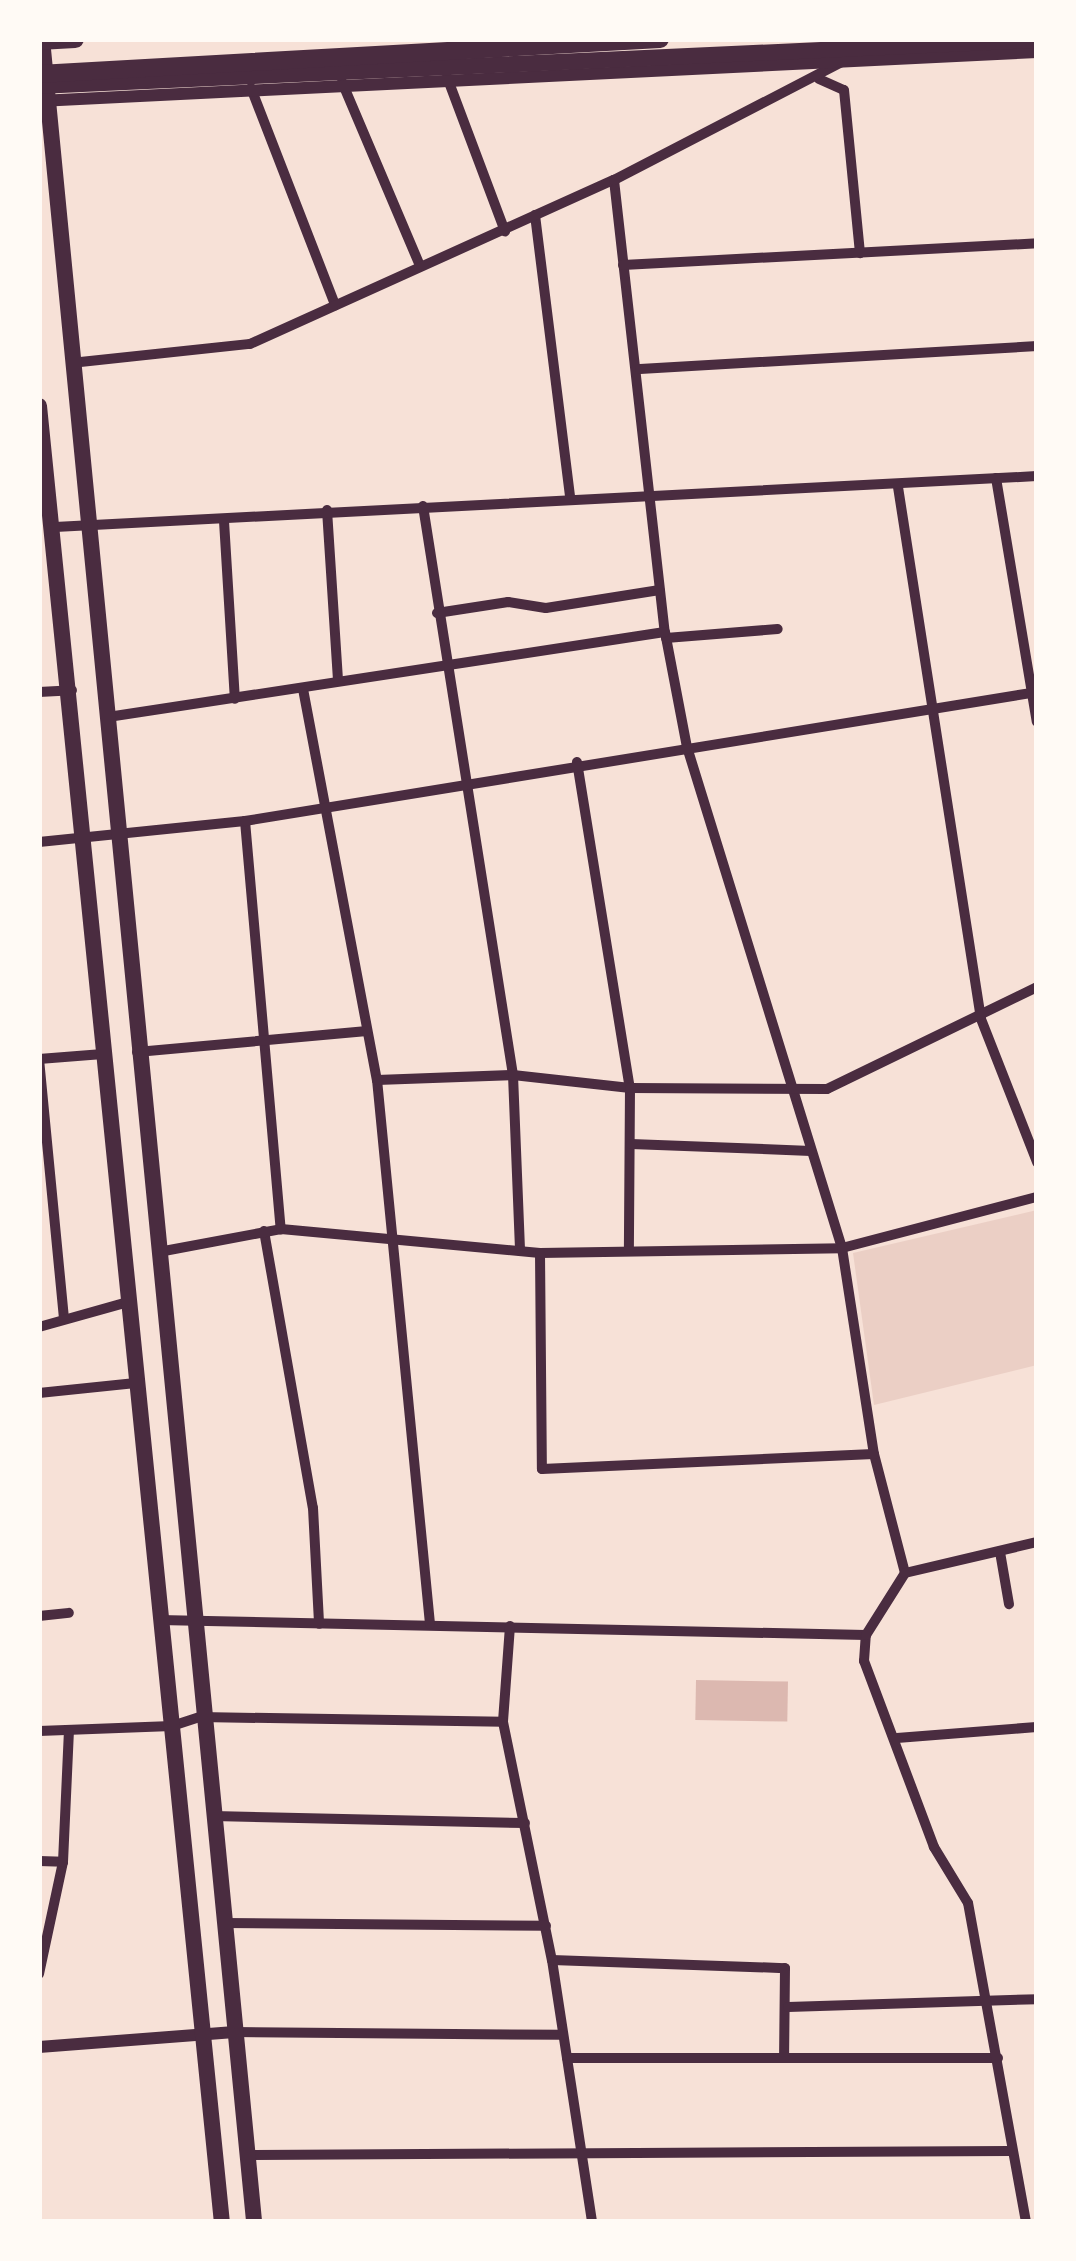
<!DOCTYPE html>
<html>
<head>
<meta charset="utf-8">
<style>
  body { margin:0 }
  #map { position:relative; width:1076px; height:2261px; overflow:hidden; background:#f7e1d7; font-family:"PT Sans",sans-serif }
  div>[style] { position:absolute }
  .green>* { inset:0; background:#ebcfc5 }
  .water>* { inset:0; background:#dcb8b0; transform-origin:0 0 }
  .minor>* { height:10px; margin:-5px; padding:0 5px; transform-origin:5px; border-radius:5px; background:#4a2c40 }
  .tertiary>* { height:12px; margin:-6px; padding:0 6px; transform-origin:6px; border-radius:6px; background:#4a2c40 }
  .primary>* { height:16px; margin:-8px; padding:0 8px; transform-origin:8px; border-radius:8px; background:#4a2c40 }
  .motorway>* { height:18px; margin:-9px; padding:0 9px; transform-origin:9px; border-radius:9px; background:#4a2c40 }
  span { translate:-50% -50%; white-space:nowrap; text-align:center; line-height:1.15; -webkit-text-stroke:9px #fffaf5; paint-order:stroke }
  .frame { position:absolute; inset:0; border:42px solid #fffaf5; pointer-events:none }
</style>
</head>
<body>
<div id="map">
  <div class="green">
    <i style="clip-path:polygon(1037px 1210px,1037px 1365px,874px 1405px,853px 1253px)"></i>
  </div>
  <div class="water">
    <i style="left:696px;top:1680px;width:92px;height:40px;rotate:1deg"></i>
  </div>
  <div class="minor">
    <i style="left:447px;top:77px;width:165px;rotate:69.4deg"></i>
    <i style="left:819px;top:79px;width:27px;rotate:24deg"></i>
    <i style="left:844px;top:90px;width:164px;rotate:84.4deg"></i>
    <i style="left:342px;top:82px;width:200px;rotate:67deg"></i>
    <i style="left:251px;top:88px;width:233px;rotate:68.8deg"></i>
    <i style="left:614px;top:180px;width:455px;rotate:83.6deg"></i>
    <i style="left:665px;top:632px;width:117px;rotate:79.2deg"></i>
    <i style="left:687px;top:747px;width:524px;rotate:72.81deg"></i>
    <i style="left:842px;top:1248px;width:208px;rotate:81.2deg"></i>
    <i style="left:874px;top:1454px;width:123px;rotate:75.4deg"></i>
    <i style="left:535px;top:215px;width:284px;rotate:82.9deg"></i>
    <i style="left:623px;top:265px;width:415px;rotate:-3deg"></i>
    <i style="left:71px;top:363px;width:180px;rotate:-6.1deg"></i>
    <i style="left:250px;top:344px;width:399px;rotate:-24.3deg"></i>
    <i style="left:614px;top:180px;width:257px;rotate:-27.4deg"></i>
    <i style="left:640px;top:369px;width:398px;rotate:-3.3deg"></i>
    <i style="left:996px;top:478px;width:247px;rotate:80.5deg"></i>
    <i style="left:898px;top:487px;width:538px;rotate:81.13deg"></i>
    <i style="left:981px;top:1019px;width:154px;rotate:68.6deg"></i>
    <i style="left:423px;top:506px;width:576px;rotate:81.01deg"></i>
    <i style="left:513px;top:1075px;width:176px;rotate:87.7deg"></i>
    <i style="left:327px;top:510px;width:171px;rotate:86.3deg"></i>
    <i style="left:224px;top:521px;width:178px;rotate:86.5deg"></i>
    <i style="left:55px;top:527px;width:983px;rotate:-2.97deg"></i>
    <i style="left:437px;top:613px;width:72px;rotate:-8.8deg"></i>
    <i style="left:508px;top:602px;width:38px;rotate:9deg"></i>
    <i style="left:546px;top:608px;width:115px;rotate:-9deg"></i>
    <i style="left:666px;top:638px;width:112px;rotate:-4.6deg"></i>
    <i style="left:303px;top:689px;width:398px;rotate:79.3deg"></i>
    <i style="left:39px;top:692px;width:33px;rotate:-3deg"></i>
    <i style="left:108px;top:717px;width:563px;rotate:-8.68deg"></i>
    <i style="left:577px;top:762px;width:330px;rotate:80.8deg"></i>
    <i style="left:630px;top:1088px;width:161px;rotate:90.4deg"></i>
    <i style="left:245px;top:821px;width:410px;rotate:85deg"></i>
    <i style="left:39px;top:842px;width:207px;rotate:-5.8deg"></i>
    <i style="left:245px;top:821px;width:802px;rotate:-9.25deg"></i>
    <i style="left:137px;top:1052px;width:231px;rotate:-5.2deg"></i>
    <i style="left:39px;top:1059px;width:261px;rotate:84.5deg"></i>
    <i style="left:39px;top:1059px;width:64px;rotate:-4.5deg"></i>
    <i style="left:631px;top:1144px;width:180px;rotate:2.2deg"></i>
    <i style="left:264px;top:1231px;width:281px;rotate:80deg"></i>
    <i style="left:313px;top:1508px;width:116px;rotate:87deg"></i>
    <i style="left:164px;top:1251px;width:119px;rotate:-10.6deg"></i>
    <i style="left:281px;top:1229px;width:260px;rotate:5.3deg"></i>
    <i style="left:540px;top:1253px;width:302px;rotate:-0.9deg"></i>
    <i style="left:842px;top:1248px;width:202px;rotate:-14.7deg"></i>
    <i style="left:540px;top:1253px;width:216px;rotate:89.5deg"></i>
    <i style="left:542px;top:1469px;width:332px;rotate:-2.6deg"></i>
    <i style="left:39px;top:1327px;width:92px;rotate:-15.7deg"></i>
    <i style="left:39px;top:1393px;width:97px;rotate:-5.9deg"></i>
    <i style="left:1000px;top:1552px;width:53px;rotate:80.2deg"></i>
    <i style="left:39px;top:1616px;width:30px;rotate:-6deg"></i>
    <i style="left:159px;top:1620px;width:707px;rotate:1.22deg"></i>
    <i style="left:430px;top:1624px;width:547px;rotate:-95.56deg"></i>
    <i style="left:377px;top:1080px;width:136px;rotate:-2.1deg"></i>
    <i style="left:513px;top:1075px;width:118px;rotate:6.3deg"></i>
    <i style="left:630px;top:1088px;width:197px;rotate:0.3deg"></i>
    <i style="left:827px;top:1089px;width:233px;rotate:-25.9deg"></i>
    <i style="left:510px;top:1626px;width:96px;rotate:94.2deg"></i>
    <i style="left:503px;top:1722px;width:243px;rotate:78.4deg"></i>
    <i style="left:552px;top:1960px;width:265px;rotate:81.3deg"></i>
    <i style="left:39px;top:1731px;width:133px;rotate:-2.2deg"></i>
    <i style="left:172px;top:1726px;width:29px;rotate:-18deg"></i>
    <i style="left:200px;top:1717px;width:303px;rotate:0.9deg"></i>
    <i style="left:897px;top:1738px;width:140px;rotate:-4.5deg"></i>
    <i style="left:213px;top:1816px;width:312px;rotate:1.3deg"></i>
    <i style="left:39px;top:1861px;width:24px;rotate:2deg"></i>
    <i style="left:224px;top:1923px;width:322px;rotate:0.5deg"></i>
    <i style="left:552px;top:1960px;width:233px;rotate:2deg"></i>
    <i style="left:785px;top:1968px;width:90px;rotate:90.6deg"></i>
    <i style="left:39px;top:1974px;width:115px;rotate:-77.9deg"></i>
    <i style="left:63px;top:1862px;width:130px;rotate:-87.4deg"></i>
    <i style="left:788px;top:2007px;width:249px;rotate:-1.8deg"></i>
    <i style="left:234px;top:2032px;width:329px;rotate:0.5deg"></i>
    <i style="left:567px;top:2058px;width:431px"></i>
    <i style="left:246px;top:2155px;width:764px;rotate:-0.3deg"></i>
    <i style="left:1026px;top:2222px;width:324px;rotate:-100.3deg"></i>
    <i style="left:968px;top:1903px;width:66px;rotate:-121.3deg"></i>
    <i style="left:934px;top:1847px;width:199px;rotate:-110.6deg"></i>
    <i style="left:864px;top:1661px;width:26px;rotate:-86deg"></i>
    <i style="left:866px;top:1635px;width:73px;rotate:-57.8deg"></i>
    <i style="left:905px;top:1573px;width:136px;rotate:-13.2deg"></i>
  </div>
  <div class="tertiary">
    <i style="left:39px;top:101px;width:999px;rotate:-2.81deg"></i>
    <i style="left:39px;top:2047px;width:196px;rotate:-4.4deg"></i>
  </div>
  <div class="primary">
    <i style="left:42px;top:39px;width:2193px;rotate:84.45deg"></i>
    <i style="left:39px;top:86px;width:999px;rotate:-2.64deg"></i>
    <i style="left:39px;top:406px;width:1825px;rotate:84.25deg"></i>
  </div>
  <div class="motorway">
    <i style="left:39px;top:41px;width:36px;rotate:-3deg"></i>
    <i style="left:39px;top:74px;width:622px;rotate:-3.23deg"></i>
  </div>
  <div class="frame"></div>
</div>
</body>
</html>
